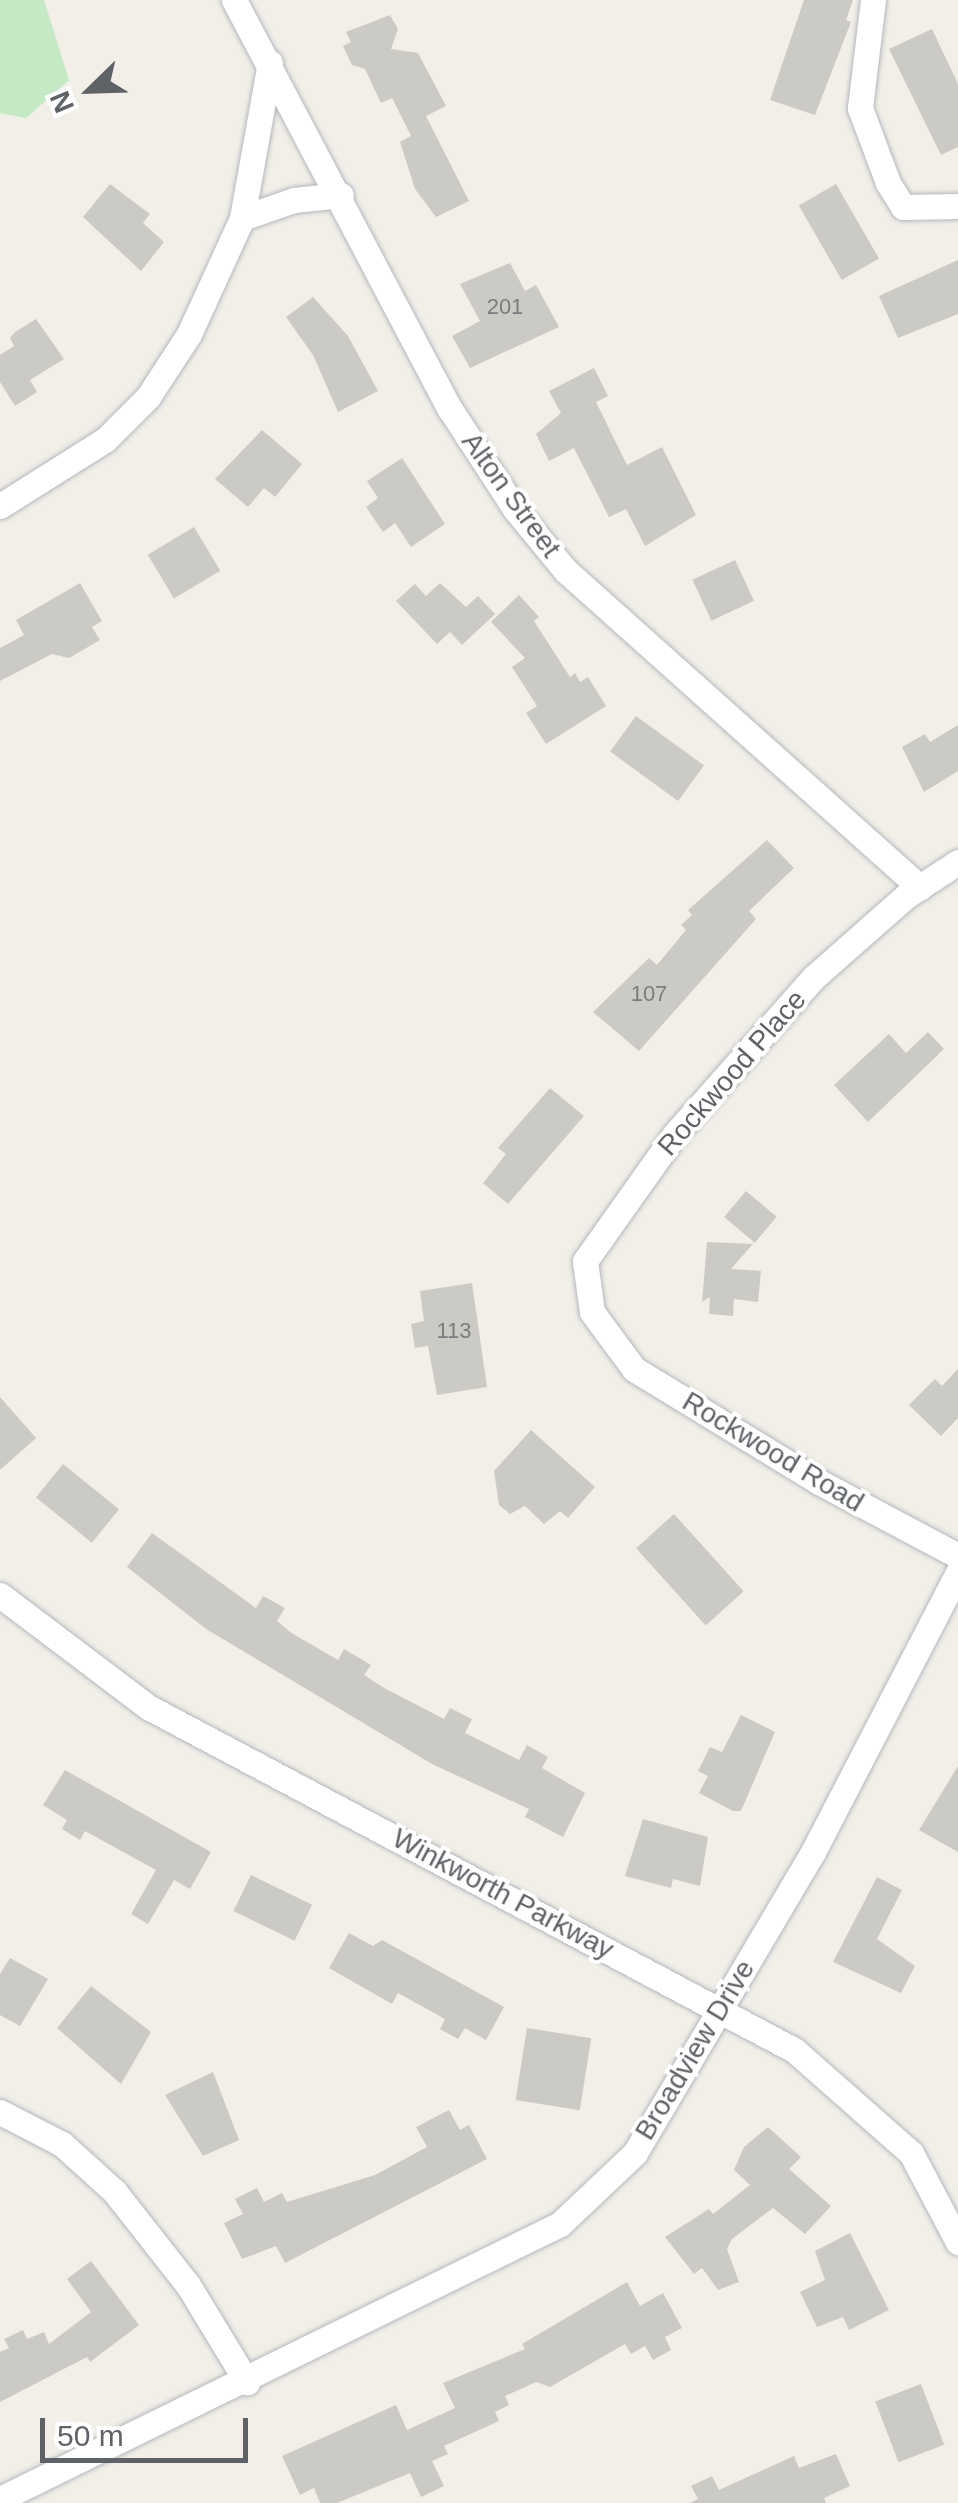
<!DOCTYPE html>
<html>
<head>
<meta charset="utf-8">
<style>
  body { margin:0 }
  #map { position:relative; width:958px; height:2503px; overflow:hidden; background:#f1efe8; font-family:Helvetica,sans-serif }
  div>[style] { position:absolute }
  .green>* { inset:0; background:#c5e8c5 }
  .building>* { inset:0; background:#cccac5; transform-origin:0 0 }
  .roads { filter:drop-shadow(0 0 2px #b5b8bc) drop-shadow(0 0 2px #b5b8bc) }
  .street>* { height:25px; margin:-12.5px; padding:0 12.5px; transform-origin:12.5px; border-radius:12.5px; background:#fff }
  span { translate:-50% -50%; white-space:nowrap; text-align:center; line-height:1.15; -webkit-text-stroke:8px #fff; paint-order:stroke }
  .number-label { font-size:22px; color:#7a7d7f }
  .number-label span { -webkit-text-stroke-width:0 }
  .street-label { font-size:28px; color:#5f6368 }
  .north { position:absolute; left:40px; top:40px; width:100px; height:100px; -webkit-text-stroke:8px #fff; paint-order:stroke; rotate:247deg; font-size:28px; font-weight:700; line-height:40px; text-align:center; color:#5f6368 }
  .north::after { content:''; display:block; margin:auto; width:35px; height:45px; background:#5f6368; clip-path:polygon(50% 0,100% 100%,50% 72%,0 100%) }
  .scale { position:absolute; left:40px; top:2418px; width:208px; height:45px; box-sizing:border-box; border:5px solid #5f6368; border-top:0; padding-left:12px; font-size:30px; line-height:35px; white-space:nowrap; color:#5f6368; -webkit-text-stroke:8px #fff; paint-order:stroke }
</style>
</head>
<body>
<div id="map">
  <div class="green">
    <i style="clip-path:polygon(0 0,44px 0,69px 80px,26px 118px,0 113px)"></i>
  </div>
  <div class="building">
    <i style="clip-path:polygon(804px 0,853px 0,846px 20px,851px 22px,815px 115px,770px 100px)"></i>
    <i style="clip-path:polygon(390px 15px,398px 29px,391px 49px,418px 53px,446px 106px,426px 116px,469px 201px,436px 217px,415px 189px,400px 142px,411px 136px,392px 98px,381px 103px,365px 69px,352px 65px,343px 46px,351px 42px,346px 32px)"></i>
    <i style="clip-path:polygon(932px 29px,958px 84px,958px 147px,941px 155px,889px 49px)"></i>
    <i style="clip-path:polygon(110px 184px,150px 214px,143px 223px,164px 242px,141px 271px,83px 217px)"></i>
    <i style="left:836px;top:184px;width:86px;height:43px;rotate:60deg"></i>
    <i style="clip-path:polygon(958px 260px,958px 314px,898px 338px,879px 296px)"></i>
    <i style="clip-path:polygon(510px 263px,525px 291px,536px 285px,559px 327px,470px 368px,452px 336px,480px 321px,460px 284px)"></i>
    <i style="clip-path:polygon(313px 297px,348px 336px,378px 391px,338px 412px,313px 355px,286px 317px)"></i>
    <i style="clip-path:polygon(36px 319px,64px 359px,30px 380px,37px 392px,15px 406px,0 382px,0 355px,14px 346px,10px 338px,15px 332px)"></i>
    <i style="clip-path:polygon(594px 368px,608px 396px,596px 402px,627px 465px,662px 447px,696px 515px,645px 546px,626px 509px,609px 517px,574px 448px,549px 461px,536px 434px,561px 413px,549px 391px)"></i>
    <i style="clip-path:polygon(262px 430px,302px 464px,275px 497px,264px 488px,248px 507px,215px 479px)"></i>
    <i style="clip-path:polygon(402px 458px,445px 524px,411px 547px,395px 523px,383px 532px,366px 507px,378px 498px,367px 481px)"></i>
    <i style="left:194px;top:527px;width:51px;height:54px;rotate:59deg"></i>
    <i style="left:735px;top:560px;width:45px;height:47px;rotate:65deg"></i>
    <i style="clip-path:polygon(80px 583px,102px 621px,92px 627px,100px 640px,69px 658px,52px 654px,0 681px,0 648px,24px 635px,16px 620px)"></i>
    <i style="clip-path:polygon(440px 583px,466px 607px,478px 596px,495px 614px,462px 645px,450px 632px,437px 644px,396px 601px,415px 584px,426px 596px)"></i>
    <i style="clip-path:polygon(519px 595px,539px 617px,534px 621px,570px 677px,575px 673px,580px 682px,588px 677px,606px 706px,546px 744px,526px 713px,537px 706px,512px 667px,525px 658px,491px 622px)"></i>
    <i style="left:636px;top:716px;width:84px;height:44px;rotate:36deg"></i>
    <i style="clip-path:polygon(958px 725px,958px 771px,924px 792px,902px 747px,925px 734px,930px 742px)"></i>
    <i style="clip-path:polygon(767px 840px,794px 868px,749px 911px,756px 919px,639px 1051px,593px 1012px,649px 958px,657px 965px,686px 930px,681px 925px,692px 915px,688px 910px)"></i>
    <i style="clip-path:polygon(928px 1032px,944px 1049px,868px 1122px,834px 1085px,889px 1034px,906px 1053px)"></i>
    <i style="clip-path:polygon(550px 1088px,584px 1116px,508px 1204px,483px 1183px,506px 1154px,498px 1148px)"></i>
    <i style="left:746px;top:1191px;width:40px;height:34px;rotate:40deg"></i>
    <i style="clip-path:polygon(707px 1242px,753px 1244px,731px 1269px,761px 1271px,758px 1302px,734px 1299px,733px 1316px,709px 1314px,710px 1297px,702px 1302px)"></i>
    <i style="clip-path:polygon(472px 1283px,487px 1387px,437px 1395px,428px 1346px,415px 1348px,411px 1324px,424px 1321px,420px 1291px)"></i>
    <i style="clip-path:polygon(958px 1369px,958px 1418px,941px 1436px,909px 1405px,935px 1379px,942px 1386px)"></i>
    <i style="clip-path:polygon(0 1397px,36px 1438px,0 1470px)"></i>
    <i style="clip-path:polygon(531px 1430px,595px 1487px,568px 1518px,560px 1511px,544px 1524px,525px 1506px,510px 1514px,499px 1505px,494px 1471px)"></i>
    <i style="left:63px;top:1464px;width:72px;height:43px;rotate:39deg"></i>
    <i style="left:674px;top:1514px;width:104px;height:51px;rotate:48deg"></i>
    <i style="clip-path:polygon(152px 1533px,256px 1608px,263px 1596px,285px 1608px,277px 1621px,290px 1632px,338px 1660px,344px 1649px,371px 1665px,364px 1675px,386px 1689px,444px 1719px,450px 1708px,472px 1719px,465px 1733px,519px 1760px,527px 1745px,548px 1757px,542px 1768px,585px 1793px,563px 1837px,525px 1817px,529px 1809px,432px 1764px,206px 1629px,127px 1567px)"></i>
    <i style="clip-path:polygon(741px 1715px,775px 1732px,741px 1811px,733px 1811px,699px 1793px,708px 1776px,698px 1771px,710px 1747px,722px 1752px)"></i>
    <i style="clip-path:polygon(958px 1766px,958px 1852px,919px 1830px)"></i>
    <i style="clip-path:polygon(65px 1770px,211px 1852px,190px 1889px,174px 1880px,148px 1924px,131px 1914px,156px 1870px,85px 1831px,80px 1840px,62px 1829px,67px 1820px,43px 1805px)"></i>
    <i style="clip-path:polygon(643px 1819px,708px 1837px,700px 1886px,673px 1879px,671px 1888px,625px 1876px)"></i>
    <i style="left:251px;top:1875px;width:68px;height:40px;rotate:26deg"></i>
    <i style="clip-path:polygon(877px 1877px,902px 1890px,877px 1939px,915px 1966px,901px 1993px,833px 1962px)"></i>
    <i style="clip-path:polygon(349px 1933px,373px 1946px,382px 1940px,504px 2007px,486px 2040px,465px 2028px,458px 2039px,440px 2029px,445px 2019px,398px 1993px,392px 2004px,329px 1968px)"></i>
    <i style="clip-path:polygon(10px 1958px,48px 1979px,20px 2026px,0 2015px,0 1974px)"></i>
    <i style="clip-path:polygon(91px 1986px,151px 2032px,121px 2084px,57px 2028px)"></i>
    <i style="left:527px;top:2028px;width:65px;height:73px;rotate:9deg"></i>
    <i style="clip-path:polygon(213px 2072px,239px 2140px,203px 2156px,165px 2095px)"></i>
    <i style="clip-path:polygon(449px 2110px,460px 2130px,469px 2125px,487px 2159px,285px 2263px,276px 2246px,242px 2259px,224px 2223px,243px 2214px,235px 2199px,257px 2188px,264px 2202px,282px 2193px,287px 2202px,375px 2175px,427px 2147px,416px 2127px)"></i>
    <i style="clip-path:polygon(768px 2127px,801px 2157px,789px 2169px,831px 2206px,805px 2234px,773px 2208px,732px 2239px,727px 2249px,739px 2282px,718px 2290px,702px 2268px,694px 2274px,665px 2237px,709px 2209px,713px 2214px,750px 2185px,734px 2170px,744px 2147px)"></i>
    <i style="clip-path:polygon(850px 2233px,889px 2310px,849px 2330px,843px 2317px,817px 2327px,800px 2292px,825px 2280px,815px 2251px)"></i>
    <i style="clip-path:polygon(91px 2261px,139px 2325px,90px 2362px,87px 2357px,0 2402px,0 2352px,9px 2348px,4px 2339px,23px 2330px,27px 2339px,44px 2332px,49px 2344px,91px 2312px,67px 2279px)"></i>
    <i style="clip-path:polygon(627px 2282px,640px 2306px,663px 2293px,682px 2328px,665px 2337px,671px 2350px,653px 2360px,645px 2346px,631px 2354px,625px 2344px,550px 2387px,536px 2382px,505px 2396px,509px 2405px,495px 2412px,499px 2421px,444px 2446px,448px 2454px,432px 2461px,444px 2486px,421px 2497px,410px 2473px,337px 2503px,320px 2503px,314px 2488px,300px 2495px,282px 2456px,396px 2405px,407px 2430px,455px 2408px,443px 2383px,525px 2349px,522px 2344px)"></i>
    <i style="left:921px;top:2384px;width:65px;height:49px;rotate:69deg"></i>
    <i style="clip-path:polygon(836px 2454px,850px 2486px,824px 2498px,826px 2503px,690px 2503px,698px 2499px,691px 2486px,712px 2476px,719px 2490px,794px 2456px,799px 2468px)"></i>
  </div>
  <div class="roads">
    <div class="street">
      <i style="left:234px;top:0;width:463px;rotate:62.2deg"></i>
      <i style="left:450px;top:409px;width:119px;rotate:57deg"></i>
      <i style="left:515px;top:509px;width:80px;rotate:50.6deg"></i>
      <i style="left:566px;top:571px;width:475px;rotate:41.8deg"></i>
      <i style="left:873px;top:0;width:109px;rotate:96.9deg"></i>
      <i style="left:860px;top:108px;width:80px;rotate:69.5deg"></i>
      <i style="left:888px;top:183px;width:28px;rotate:58deg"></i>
      <i style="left:903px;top:207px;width:55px;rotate:-1deg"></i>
      <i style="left:242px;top:218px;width:55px;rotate:-19.1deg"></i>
      <i style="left:294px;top:200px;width:47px;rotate:-6.1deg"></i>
      <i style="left:0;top:506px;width:124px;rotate:-32.2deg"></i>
      <i style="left:105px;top:440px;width:61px;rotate:-45deg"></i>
      <i style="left:148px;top:397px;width:75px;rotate:-56.9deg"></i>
      <i style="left:189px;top:334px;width:128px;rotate:-65.4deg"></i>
      <i style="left:242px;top:218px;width:158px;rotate:-79.8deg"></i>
      <i style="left:958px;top:862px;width:62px;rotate:146.8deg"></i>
      <i style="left:906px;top:896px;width:123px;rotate:138.6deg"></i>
      <i style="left:814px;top:977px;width:210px;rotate:131.5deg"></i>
      <i style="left:675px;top:1134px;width:156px;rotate:125.3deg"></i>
      <i style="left:585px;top:1261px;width:51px;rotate:82.2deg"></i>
      <i style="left:592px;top:1312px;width:71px;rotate:53.6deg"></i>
      <i style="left:634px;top:1369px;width:217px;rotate:31.4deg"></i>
      <i style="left:819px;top:1482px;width:157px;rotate:28deg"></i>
      <i style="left:0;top:1595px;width:186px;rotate:37.1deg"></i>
      <i style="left:148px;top:1707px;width:731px;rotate:27.97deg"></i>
      <i style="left:794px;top:2050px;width:156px;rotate:41.4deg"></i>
      <i style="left:911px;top:2153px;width:101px;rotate:62.2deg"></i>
      <i style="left:0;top:2112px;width:70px;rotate:27.3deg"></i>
      <i style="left:62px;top:2144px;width:72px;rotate:42.2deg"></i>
      <i style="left:115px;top:2192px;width:118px;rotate:51.9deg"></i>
      <i style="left:188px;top:2285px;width:114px;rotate:58.7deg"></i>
      <i style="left:0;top:2499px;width:624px;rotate:-26.15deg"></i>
      <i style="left:560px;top:2224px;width:103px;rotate:-43.4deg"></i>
      <i style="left:635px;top:2153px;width:350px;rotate:-59.4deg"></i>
      <i style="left:813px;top:1852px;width:315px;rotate:-62.6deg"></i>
    </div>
  </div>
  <div class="number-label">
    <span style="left:505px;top:307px">201</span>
    <span style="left:649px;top:994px">107</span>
    <span style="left:454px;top:1331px">113</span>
  </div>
  <div class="street-label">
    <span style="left:511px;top:495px;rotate:54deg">Alton Street</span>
    <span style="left:732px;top:1073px;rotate:-49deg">Rockwood Place</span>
    <span style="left:773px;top:1452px;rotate:31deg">Rockwood Road</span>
    <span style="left:503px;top:1894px;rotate:28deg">Winkworth Parkway</span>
    <span style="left:695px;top:2050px;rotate:-59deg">Broadview Drive</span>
  </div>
  <div class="north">N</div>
  <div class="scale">50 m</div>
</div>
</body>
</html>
